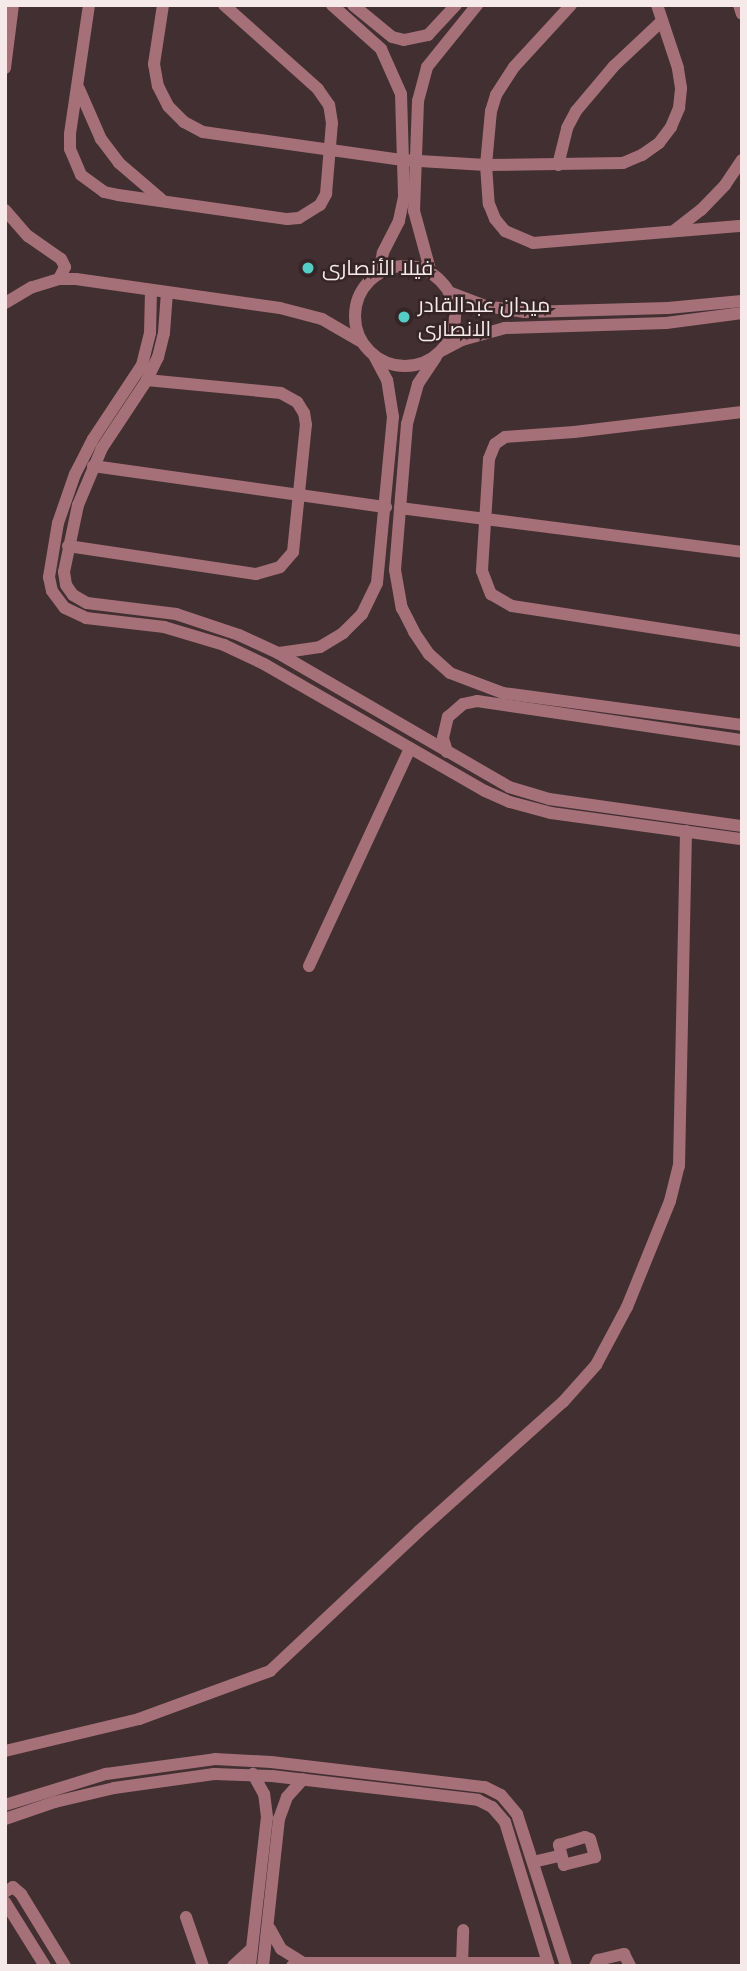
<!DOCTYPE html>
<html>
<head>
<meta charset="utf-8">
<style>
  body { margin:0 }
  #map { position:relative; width:747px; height:1971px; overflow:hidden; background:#412f31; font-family:"Public Sans",Cairo,sans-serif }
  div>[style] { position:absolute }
  .minor>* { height:12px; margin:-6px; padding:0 6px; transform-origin:6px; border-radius:6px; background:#a57077 }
  .minor>.ring { margin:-6px; padding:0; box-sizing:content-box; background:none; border:12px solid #a57077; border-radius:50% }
  .dots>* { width:19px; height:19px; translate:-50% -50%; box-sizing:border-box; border:4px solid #362527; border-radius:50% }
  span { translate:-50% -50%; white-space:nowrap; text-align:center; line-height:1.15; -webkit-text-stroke:5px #362527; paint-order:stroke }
  .poi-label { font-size:21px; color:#f5e9ea }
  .left { translate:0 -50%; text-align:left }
  .frame { position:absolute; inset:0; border:7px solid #f5e9ea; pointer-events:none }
</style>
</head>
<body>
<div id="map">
  <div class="minor">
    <i style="left:89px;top:5px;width:130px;rotate:98.4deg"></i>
    <i style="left:70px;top:134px;width:15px;rotate:90deg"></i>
    <i style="left:70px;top:149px;width:28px;rotate:67deg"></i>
    <i style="left:81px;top:175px;width:29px;rotate:36deg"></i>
    <i style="left:104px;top:192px;width:14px;rotate:12deg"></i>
    <i style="left:118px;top:195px;width:171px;rotate:8.1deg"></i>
    <i style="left:287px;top:219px;width:12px;rotate:-5deg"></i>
    <i style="left:299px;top:218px;width:25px;rotate:-32deg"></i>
    <i style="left:320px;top:205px;width:13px;rotate:-61deg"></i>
    <i style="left:326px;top:194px;width:71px;rotate:-85.2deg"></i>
    <i style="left:332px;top:123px;width:18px;rotate:-99deg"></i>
    <i style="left:329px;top:105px;width:19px;rotate:-125deg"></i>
    <i style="left:318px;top:89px;width:126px;rotate:-138.2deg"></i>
    <i style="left:163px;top:5px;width:60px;rotate:98.7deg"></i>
    <i style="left:154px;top:64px;width:22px;rotate:80deg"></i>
    <i style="left:158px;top:86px;width:22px;rotate:63deg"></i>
    <i style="left:168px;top:106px;width:23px;rotate:45deg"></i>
    <i style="left:184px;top:122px;width:21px;rotate:28deg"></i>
    <i style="left:203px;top:132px;width:202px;rotate:8deg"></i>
    <i style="left:403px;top:160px;width:83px;rotate:3.4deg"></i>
    <i style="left:486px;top:165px;width:137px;rotate:-0.8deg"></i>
    <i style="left:623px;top:163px;width:21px;rotate:-23deg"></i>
    <i style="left:642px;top:155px;width:21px;rotate:-35deg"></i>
    <i style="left:659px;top:143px;width:20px;rotate:-53deg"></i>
    <i style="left:671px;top:127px;width:21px;rotate:-67deg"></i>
    <i style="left:679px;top:108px;width:20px;rotate:-84deg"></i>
    <i style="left:681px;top:88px;width:20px;rotate:-99deg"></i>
    <i style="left:678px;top:68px;width:66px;rotate:-108.4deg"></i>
    <i style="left:332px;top:5px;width:66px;rotate:41.9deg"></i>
    <i style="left:381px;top:49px;width:49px;rotate:66deg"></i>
    <i style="left:401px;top:94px;width:103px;rotate:88.3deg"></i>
    <i style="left:404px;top:197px;width:25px;rotate:102deg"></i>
    <i style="left:399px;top:221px;width:36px;rotate:117deg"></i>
    <i style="left:383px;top:253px;width:22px;rotate:103deg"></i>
    <i style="left:353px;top:5px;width:50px;rotate:39.4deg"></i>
    <i style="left:392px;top:37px;width:12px;rotate:14deg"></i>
    <i style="left:404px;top:40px;width:25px;rotate:-12deg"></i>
    <i style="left:428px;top:35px;width:41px;rotate:-47deg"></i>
    <i style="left:571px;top:5px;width:84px;rotate:132.6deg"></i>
    <i style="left:514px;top:67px;width:33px;rotate:123deg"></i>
    <i style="left:496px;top:95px;width:17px;rotate:107deg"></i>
    <i style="left:491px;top:111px;width:54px;rotate:95.3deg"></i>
    <i style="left:486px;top:165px;width:39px;rotate:86deg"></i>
    <i style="left:489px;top:204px;width:16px;rotate:68deg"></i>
    <i style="left:495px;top:219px;width:16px;rotate:50deg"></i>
    <i style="left:505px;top:231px;width:30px;rotate:23deg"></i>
    <i style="left:533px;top:243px;width:210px;rotate:-4.7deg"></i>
    <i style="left:739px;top:5px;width:9px;rotate:72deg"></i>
    <i style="left:5px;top:68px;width:64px;rotate:-82.8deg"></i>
    <i style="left:79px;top:89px;width:55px;rotate:66.3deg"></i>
    <i style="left:101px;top:139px;width:30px;rotate:53deg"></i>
    <i style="left:119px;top:163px;width:55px;rotate:40.6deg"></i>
    <i style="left:558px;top:165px;width:38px;rotate:-76deg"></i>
    <i style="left:567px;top:128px;width:19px;rotate:-62deg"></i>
    <i style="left:576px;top:111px;width:59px;rotate:-49.8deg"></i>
    <i style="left:614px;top:66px;width:66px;rotate:-43.2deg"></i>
    <i style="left:5px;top:210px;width:35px;rotate:49deg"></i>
    <i style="left:28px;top:236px;width:40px;rotate:34.9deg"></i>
    <i style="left:61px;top:259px;width:9px;rotate:63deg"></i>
    <i style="left:65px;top:267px;width:13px;rotate:117deg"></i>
    <i style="left:59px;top:279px;width:28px;rotate:163deg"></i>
    <i style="left:32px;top:287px;width:31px;rotate:149deg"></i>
    <i style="left:675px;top:230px;width:33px;rotate:-38deg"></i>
    <i style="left:701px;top:210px;width:35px;rotate:-46deg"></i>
    <i style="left:725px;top:185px;width:30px;rotate:-56deg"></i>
    <i class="ring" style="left:355px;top:266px;width:88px;height:88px"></i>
    <i style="left:431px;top:273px;width:64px;rotate:-105.3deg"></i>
    <i style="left:414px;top:211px;width:110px;rotate:-87.9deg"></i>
    <i style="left:418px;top:101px;width:35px;rotate:-75deg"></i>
    <i style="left:427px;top:67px;width:80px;rotate:-51.1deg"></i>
    <i style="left:59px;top:279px;width:17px"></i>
    <i style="left:76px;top:279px;width:206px;rotate:8.1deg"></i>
    <i style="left:280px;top:308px;width:43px;rotate:14.7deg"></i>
    <i style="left:322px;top:319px;width:44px;rotate:30.1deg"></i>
    <i style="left:151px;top:290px;width:43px;rotate:91.3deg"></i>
    <i style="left:150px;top:333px;width:33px;rotate:104deg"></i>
    <i style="left:142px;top:365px;width:89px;rotate:123.5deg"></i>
    <i style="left:93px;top:439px;width:39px;rotate:117deg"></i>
    <i style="left:75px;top:474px;width:52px;rotate:109.1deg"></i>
    <i style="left:58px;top:523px;width:55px;rotate:99.5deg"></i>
    <i style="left:49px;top:577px;width:14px;rotate:78deg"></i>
    <i style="left:52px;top:591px;width:21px;rotate:53deg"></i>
    <i style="left:65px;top:608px;width:23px;rotate:25deg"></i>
    <i style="left:86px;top:618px;width:79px;rotate:6.6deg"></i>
    <i style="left:164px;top:627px;width:63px;rotate:16.7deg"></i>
    <i style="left:224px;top:645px;width:44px;rotate:25.4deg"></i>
    <i style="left:264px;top:664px;width:255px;rotate:29.9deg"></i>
    <i style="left:485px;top:791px;width:27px;rotate:24deg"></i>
    <i style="left:510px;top:802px;width:42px;rotate:15deg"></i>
    <i style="left:551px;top:813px;width:193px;rotate:7.8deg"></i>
    <i style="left:167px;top:292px;width:41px;rotate:94.2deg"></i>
    <i style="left:164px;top:333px;width:25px;rotate:104deg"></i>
    <i style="left:158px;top:357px;width:25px;rotate:116deg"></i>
    <i style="left:147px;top:380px;width:82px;rotate:123.5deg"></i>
    <i style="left:102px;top:448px;width:62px;rotate:112.8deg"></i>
    <i style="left:78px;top:505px;width:68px;rotate:101.8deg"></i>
    <i style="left:64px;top:572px;width:13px;rotate:81deg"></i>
    <i style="left:66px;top:585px;width:12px;rotate:55deg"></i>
    <i style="left:73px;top:595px;width:16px;rotate:30deg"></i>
    <i style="left:87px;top:603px;width:90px;rotate:7deg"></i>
    <i style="left:176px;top:614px;width:66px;rotate:18.4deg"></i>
    <i style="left:239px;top:635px;width:43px;rotate:24.8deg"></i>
    <i style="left:278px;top:653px;width:267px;rotate:30.1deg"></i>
    <i style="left:509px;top:787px;width:42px;rotate:16.7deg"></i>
    <i style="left:549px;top:799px;width:195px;rotate:8deg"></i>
    <i style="left:449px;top:292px;width:40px;rotate:21deg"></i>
    <i style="left:486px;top:306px;width:39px;rotate:9deg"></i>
    <i style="left:525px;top:312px;width:143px;rotate:-1.6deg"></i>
    <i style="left:668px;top:308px;width:74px;rotate:-5.4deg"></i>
    <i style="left:443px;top:350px;width:21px;rotate:-28deg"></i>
    <i style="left:462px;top:340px;width:45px;rotate:-15.6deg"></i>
    <i style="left:505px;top:328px;width:161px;rotate:-1.8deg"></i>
    <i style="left:666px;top:323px;width:77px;rotate:-7.5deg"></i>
    <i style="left:436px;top:357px;width:32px;rotate:124deg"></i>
    <i style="left:418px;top:384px;width:41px;rotate:105.4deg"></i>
    <i style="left:407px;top:424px;width:146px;rotate:94.7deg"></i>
    <i style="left:395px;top:570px;width:39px;rotate:80deg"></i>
    <i style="left:402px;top:608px;width:27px;rotate:63deg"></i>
    <i style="left:414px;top:632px;width:27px;rotate:56deg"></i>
    <i style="left:429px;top:654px;width:28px;rotate:42deg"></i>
    <i style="left:450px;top:673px;width:57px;rotate:20.7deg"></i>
    <i style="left:503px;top:693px;width:241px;rotate:7.6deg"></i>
    <i style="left:742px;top:412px;width:169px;rotate:173.2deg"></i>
    <i style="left:574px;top:432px;width:69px;rotate:175.9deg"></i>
    <i style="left:505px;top:437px;width:12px;rotate:145deg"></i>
    <i style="left:495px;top:444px;width:16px;rotate:112deg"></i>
    <i style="left:489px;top:459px;width:112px;rotate:93.6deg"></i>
    <i style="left:482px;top:571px;width:25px;rotate:69deg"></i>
    <i style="left:491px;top:594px;width:24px;rotate:30deg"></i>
    <i style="left:512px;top:606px;width:233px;rotate:8.7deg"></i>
    <i style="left:93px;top:466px;width:296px;rotate:8deg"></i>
    <i style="left:400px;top:508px;width:345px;rotate:7.3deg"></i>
    <i style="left:68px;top:546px;width:190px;rotate:8.5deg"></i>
    <i style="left:256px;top:574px;width:25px;rotate:-16deg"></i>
    <i style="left:280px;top:567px;width:20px;rotate:-49deg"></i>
    <i style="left:293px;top:552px;width:128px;rotate:-84.2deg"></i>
    <i style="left:306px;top:425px;width:12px;rotate:-99deg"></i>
    <i style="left:304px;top:413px;width:13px;rotate:-122deg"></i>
    <i style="left:297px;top:402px;width:18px;rotate:-151deg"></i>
    <i style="left:281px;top:393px;width:135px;rotate:-174.5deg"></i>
    <i style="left:279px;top:653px;width:41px;rotate:-8.3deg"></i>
    <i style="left:320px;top:647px;width:27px;rotate:-31deg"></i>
    <i style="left:343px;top:633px;width:27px;rotate:-45deg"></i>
    <i style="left:362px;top:614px;width:34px;rotate:-64deg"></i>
    <i style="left:377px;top:583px;width:167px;rotate:-84.5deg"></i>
    <i style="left:393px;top:417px;width:37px;rotate:-99deg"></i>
    <i style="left:387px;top:380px;width:26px;rotate:-118deg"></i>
    <i style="left:447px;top:752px;width:15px;rotate:-106deg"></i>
    <i style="left:443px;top:738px;width:22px;rotate:-77deg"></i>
    <i style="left:448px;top:717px;width:20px;rotate:-41deg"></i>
    <i style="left:463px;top:704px;width:14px;rotate:-12deg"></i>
    <i style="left:477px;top:701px;width:268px;rotate:8.4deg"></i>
    <i style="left:309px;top:966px;width:240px;rotate:-65.1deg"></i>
    <i style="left:5px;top:1751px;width:138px;rotate:-13.4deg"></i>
    <i style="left:139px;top:1719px;width:140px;rotate:-20.1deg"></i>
    <i style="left:270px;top:1671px;width:204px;rotate:-43.2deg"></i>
    <i style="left:419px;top:1531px;width:193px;rotate:-41.9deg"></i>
    <i style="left:563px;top:1402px;width:50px;rotate:-48.3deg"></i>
    <i style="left:596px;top:1365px;width:66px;rotate:-61.9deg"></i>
    <i style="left:627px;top:1307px;width:114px;rotate:-67.9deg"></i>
    <i style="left:670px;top:1201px;width:36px;rotate:-76deg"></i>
    <i style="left:679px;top:1166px;width:335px;rotate:-88.8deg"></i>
    <i style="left:5px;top:1805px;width:106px;rotate:-17.1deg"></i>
    <i style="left:106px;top:1774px;width:110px;rotate:-7.8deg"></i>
    <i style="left:215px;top:1759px;width:56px;rotate:3.1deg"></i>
    <i style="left:271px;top:1762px;width:215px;rotate:6.7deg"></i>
    <i style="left:485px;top:1787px;width:18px;rotate:27deg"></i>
    <i style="left:501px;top:1795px;width:25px;rotate:50deg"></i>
    <i style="left:517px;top:1814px;width:160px;rotate:72.1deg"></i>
    <i style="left:5px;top:1819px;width:53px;rotate:-18.8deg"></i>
    <i style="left:55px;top:1802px;width:61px;rotate:-13.3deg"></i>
    <i style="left:114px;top:1788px;width:101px;rotate:-8deg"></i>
    <i style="left:214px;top:1774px;width:58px;rotate:2deg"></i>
    <i style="left:272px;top:1776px;width:207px;rotate:6.6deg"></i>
    <i style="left:478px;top:1800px;width:16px;rotate:27deg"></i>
    <i style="left:492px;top:1807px;width:20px;rotate:49deg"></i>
    <i style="left:505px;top:1822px;width:151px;rotate:73deg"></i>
    <i style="left:585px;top:1837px;width:5px;rotate:22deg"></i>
    <i style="left:590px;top:1839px;width:19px;rotate:74deg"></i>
    <i style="left:595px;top:1857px;width:32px;rotate:166deg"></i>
    <i style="left:564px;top:1865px;width:21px;rotate:-104deg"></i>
    <i style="left:559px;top:1845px;width:27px;rotate:-17deg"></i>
    <i style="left:533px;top:1862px;width:28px;rotate:-13deg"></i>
    <i style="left:5px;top:1892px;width:9px;rotate:-32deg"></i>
    <i style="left:13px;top:1887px;width:11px;rotate:41deg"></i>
    <i style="left:21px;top:1894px;width:84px;rotate:58.6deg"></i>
    <i style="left:5px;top:1902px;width:75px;rotate:58deg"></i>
    <i style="left:186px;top:1917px;width:52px;rotate:70.9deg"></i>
    <i style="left:270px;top:1929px;width:23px;rotate:61deg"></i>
    <i style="left:281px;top:1949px;width:26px;rotate:32deg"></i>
    <i style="left:462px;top:1964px;width:34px;rotate:-88deg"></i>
    <i style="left:233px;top:1966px;width:26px;rotate:-43deg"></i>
    <i style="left:250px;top:1966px;width:150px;rotate:-83.5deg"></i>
    <i style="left:267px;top:1817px;width:23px;rotate:-97deg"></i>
    <i style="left:264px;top:1794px;width:23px;rotate:-119deg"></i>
    <i style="left:263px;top:1966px;width:148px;rotate:-83.8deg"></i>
    <i style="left:279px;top:1819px;width:23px;rotate:-70deg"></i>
    <i style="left:287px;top:1797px;width:24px;rotate:-48deg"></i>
    <i style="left:292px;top:1966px;width:11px;rotate:-15deg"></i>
    <i style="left:303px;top:1963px;width:245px"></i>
    <i style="left:595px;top:1966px;width:7px;rotate:-63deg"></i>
    <i style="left:598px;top:1960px;width:27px;rotate:-13deg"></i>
    <i style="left:624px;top:1954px;width:13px;rotate:63deg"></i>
  </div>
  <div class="dots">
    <i style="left:308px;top:268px;background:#54cdc7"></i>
    <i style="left:404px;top:317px;background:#54cdc7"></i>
  </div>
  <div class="poi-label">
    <span class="left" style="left:322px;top:268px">فيلا الأنصارى</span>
    <span class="left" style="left:418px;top:317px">ميدان عبدالقادر<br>الانصارى</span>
  </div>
  <div class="frame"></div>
</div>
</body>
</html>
